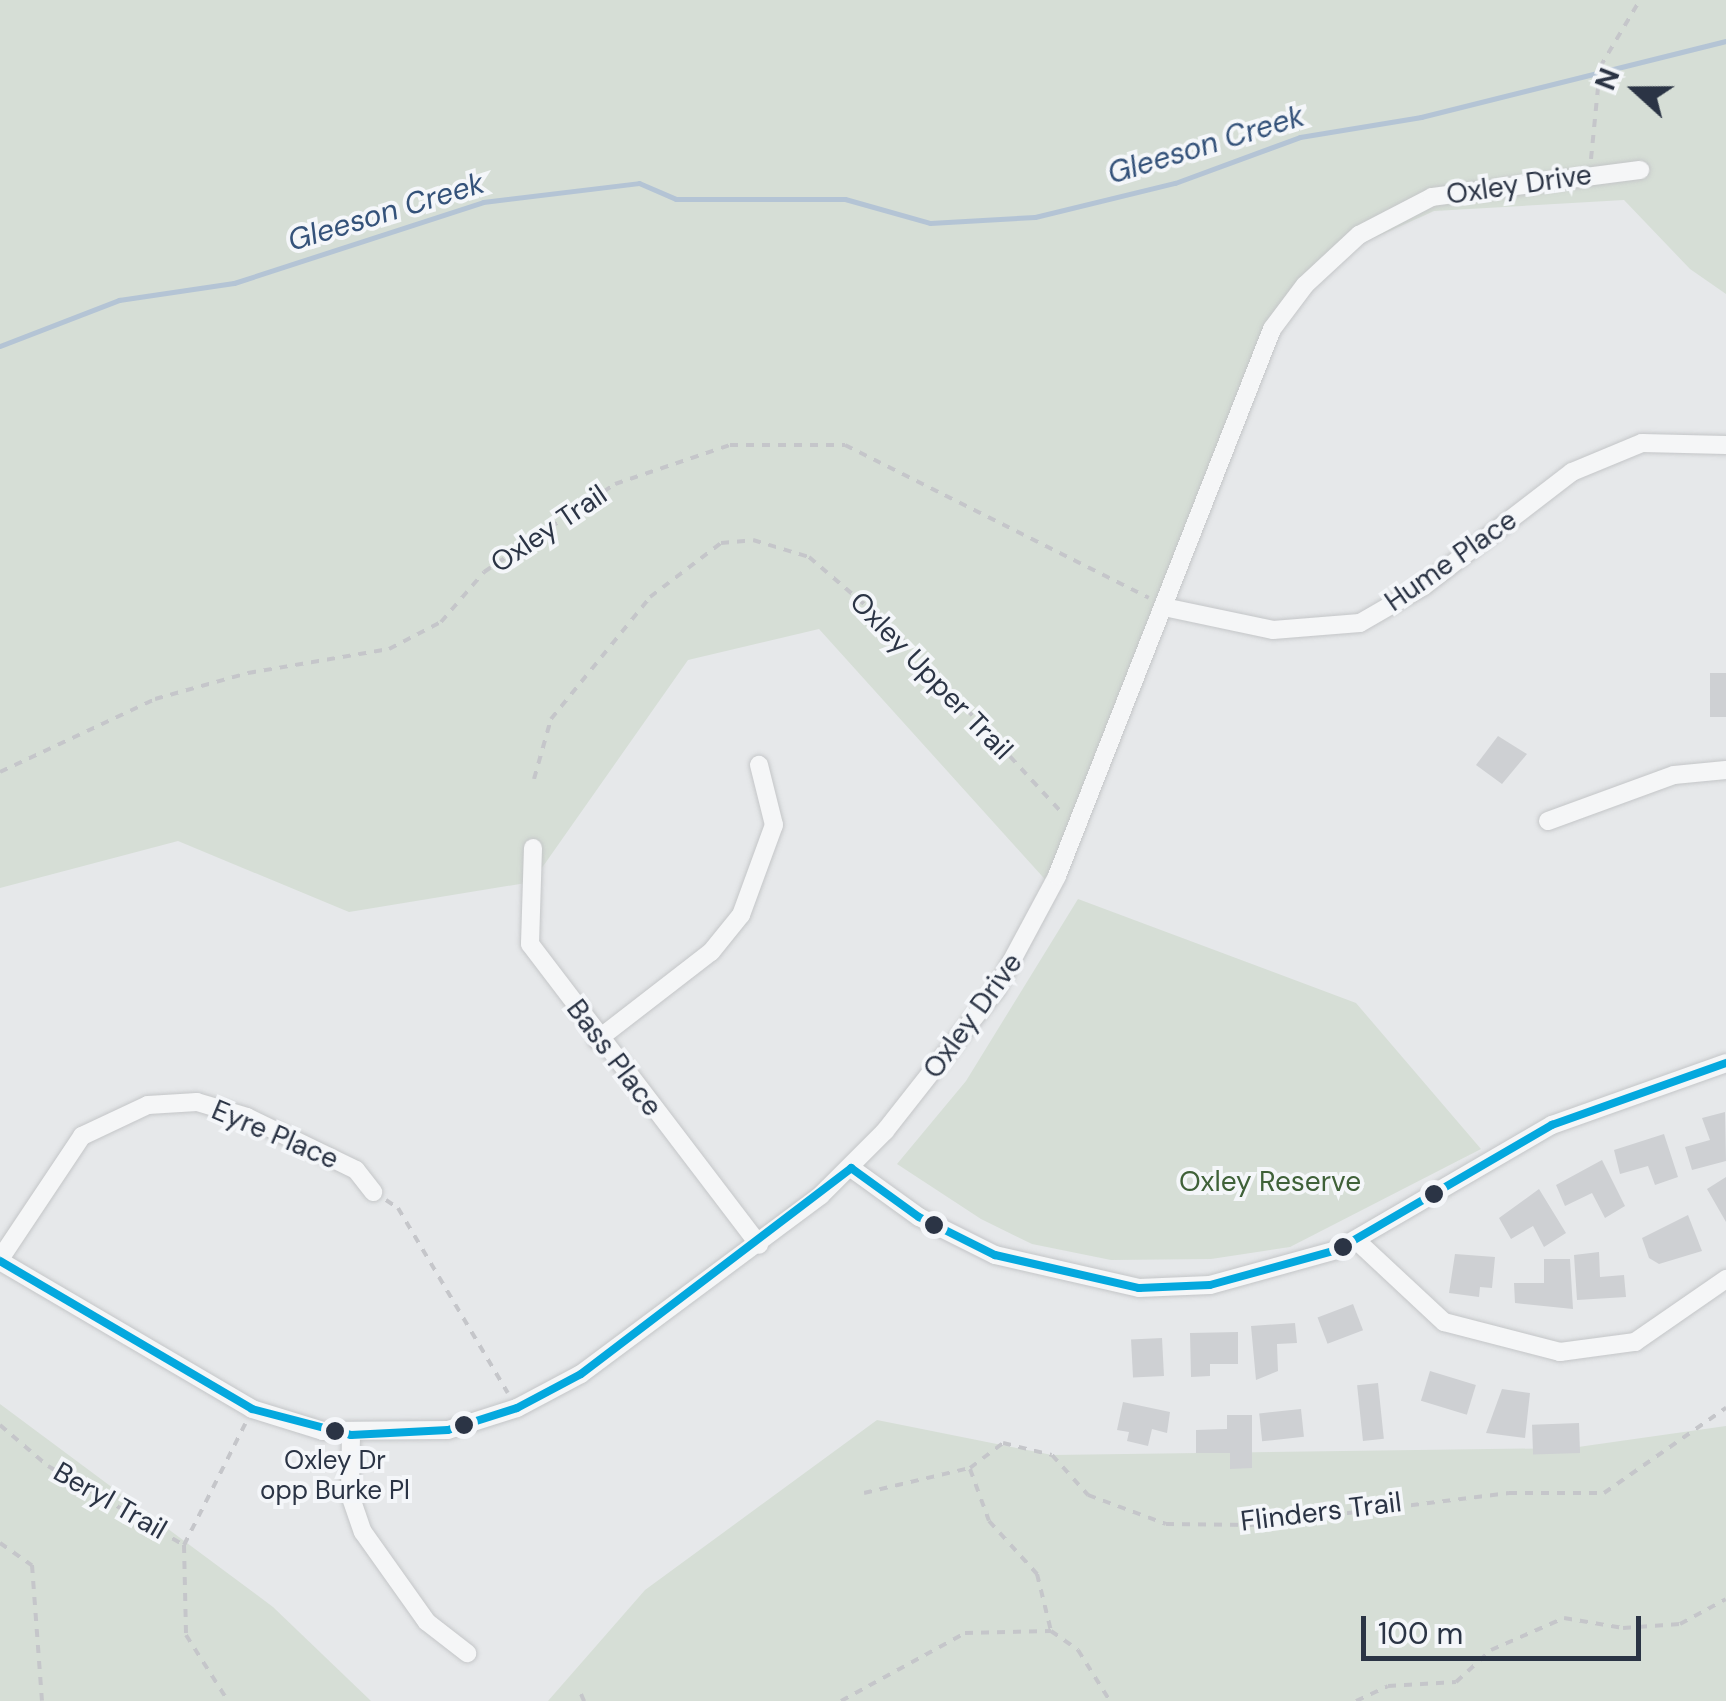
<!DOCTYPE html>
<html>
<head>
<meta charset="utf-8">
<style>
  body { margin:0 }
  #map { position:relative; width:1726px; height:1701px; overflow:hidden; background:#e6e8ea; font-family:"DM Sans",sans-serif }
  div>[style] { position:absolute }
  .green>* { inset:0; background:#d6ded6 }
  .stream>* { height:5px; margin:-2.5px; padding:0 2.5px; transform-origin:2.5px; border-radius:2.5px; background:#b4c4d5 }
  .building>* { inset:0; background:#ced0d3; transform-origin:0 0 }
  .path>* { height:4px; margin-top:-2px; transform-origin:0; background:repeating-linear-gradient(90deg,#c5c6ca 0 8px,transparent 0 16px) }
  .roads { filter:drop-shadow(0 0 2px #c4c6c8) drop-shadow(0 0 2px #c4c6c8) }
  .street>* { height:18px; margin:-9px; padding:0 9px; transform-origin:9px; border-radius:9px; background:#f5f6f7 }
  .bus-1>* { height:8px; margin:-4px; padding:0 4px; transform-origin:4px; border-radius:4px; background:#04a8de }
  .dots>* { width:28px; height:28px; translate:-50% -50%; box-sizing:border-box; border:5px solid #f4f6f9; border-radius:50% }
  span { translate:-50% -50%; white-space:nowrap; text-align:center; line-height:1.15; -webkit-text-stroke:8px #f4f6f9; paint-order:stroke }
  .bus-label { font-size:26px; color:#2b3445 }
  .street-label { font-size:28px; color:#2b3445 }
  .park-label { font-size:28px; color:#3f6138 }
  .water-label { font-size:30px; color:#34527a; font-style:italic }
  .north { position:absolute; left:1586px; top:40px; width:100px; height:100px; -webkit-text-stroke:8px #f4f6f9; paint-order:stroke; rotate:291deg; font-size:28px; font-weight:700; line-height:40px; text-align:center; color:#2b3445 }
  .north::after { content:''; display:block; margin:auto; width:35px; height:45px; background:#2b3445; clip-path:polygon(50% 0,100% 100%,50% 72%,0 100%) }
  .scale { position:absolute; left:1361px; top:1616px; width:280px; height:45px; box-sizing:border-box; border:5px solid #2b3445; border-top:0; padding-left:12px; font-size:30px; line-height:35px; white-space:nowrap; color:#2b3445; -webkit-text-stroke:8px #f4f6f9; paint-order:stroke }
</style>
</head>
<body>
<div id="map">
  <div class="green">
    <i style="clip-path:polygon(0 0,1726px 0,1726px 294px,1690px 269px,1624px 200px,1434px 211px,1354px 247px,1276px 320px,1051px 886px,819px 629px,688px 660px,532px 882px,349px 912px,178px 841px,0 888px)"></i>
    <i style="clip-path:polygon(1078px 899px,1356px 1003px,1481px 1149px,1290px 1247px,1211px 1259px,1111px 1260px,1032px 1244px,981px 1219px,897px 1164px,966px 1081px)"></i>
    <i style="clip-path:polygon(0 1404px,273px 1607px,371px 1701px,0 1701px)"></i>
    <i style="clip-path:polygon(877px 1420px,1052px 1455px,1571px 1448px,1726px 1426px,1726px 1701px,548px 1701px,645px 1590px)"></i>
  </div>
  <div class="stream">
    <i style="left:0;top:346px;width:128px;rotate:-21.1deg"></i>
    <i style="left:119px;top:300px;width:116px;rotate:-8.4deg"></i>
    <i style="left:234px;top:283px;width:262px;rotate:-18deg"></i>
    <i style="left:483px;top:202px;width:157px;rotate:-6.9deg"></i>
    <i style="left:639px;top:183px;width:40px;rotate:23.4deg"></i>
    <i style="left:676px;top:199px;width:169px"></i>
    <i style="left:845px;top:199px;width:88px;rotate:15.8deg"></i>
    <i style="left:930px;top:223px;width:105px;rotate:-3.3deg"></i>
    <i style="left:1035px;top:217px;width:144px;rotate:-13.7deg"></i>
    <i style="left:1175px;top:183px;width:133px;rotate:-20.2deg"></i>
    <i style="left:1300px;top:137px;width:123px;rotate:-9.4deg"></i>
    <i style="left:1421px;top:117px;width:314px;rotate:-14deg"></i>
  </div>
  <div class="building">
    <i style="left:1710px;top:673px;width:16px;height:44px"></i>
    <i style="clip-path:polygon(1498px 736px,1527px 754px,1502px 784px,1476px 765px)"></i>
    <i style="clip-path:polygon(1725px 1112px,1726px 1161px,1692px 1170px,1685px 1147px,1710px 1140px,1702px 1118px)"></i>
    <i style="clip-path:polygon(1664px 1134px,1678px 1177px,1655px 1185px,1648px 1166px,1620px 1174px,1614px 1150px)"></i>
    <i style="clip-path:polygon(1602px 1160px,1625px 1206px,1605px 1218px,1592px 1193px,1565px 1206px,1556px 1185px)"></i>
    <i style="clip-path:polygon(1726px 1177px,1726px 1222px,1707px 1189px)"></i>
    <i style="clip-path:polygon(1539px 1189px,1566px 1233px,1544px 1247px,1533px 1226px,1511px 1239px,1499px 1218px)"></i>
    <i style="clip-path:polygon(1688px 1215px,1702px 1251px,1659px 1264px,1649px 1258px,1642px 1238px)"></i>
    <i style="clip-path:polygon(1599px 1252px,1600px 1277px,1624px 1275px,1626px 1297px,1577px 1300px,1574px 1255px)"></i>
    <i style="clip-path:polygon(1455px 1254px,1495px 1257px,1492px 1288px,1480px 1287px,1479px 1297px,1449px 1293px)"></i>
    <i style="clip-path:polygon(1544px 1259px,1570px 1259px,1573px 1309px,1515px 1303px,1514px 1283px,1544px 1283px)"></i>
    <i style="left:1353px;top:1304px;width:28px;height:38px;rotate:69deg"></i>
    <i style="clip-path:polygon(1295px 1323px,1297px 1343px,1277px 1344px,1278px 1371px,1256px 1380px,1251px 1326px)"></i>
    <i style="clip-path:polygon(1238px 1332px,1238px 1364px,1210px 1364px,1210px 1376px,1191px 1377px,1190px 1333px)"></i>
    <i style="left:1162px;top:1338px;width:38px;height:31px;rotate:87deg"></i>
    <i style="left:1430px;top:1371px;width:48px;height:31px;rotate:17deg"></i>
    <i style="left:1378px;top:1383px;width:56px;height:21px;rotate:84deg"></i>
    <i style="clip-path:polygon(1502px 1389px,1530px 1393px,1525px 1438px,1486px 1433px)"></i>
    <i style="clip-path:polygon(1123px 1402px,1170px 1412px,1167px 1433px,1152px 1429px,1148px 1446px,1127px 1441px,1129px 1432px,1117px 1430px)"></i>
    <i style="left:1301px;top:1409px;width:28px;height:42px;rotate:84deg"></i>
    <i style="clip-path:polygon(1227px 1415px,1252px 1415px,1252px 1468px,1230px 1469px,1230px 1453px,1196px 1453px,1196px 1430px,1227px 1429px)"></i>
    <i style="left:1579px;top:1423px;width:30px;height:47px;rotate:88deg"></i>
  </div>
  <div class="path">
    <i style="left:1591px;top:159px;width:92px;rotate:-84.4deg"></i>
    <i style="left:1600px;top:67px;width:78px;rotate:-59.2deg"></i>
    <i style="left:0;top:772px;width:171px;rotate:-25.2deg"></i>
    <i style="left:155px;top:699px;width:97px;rotate:-15.6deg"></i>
    <i style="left:248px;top:673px;width:143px;rotate:-9.7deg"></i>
    <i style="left:389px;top:649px;width:59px;rotate:-27.4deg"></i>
    <i style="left:441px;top:622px;width:66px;rotate:-49.3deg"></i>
    <i style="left:484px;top:572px;width:158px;rotate:-33.9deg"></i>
    <i style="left:615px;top:484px;width:121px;rotate:-18.7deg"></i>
    <i style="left:730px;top:445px;width:115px"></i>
    <i style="left:845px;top:445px;width:340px;rotate:26.7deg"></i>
    <i style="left:534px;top:779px;width:62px;rotate:-74.2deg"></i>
    <i style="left:551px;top:719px;width:157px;rotate:-50.9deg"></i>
    <i style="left:650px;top:597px;width:89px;rotate:-37.3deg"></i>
    <i style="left:721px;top:543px;width:32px;rotate:-5deg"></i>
    <i style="left:753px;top:540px;width:59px;rotate:16.9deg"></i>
    <i style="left:809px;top:557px;width:108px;rotate:40.5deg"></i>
    <i style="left:891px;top:627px;width:254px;rotate:47.4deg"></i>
    <i style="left:386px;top:1200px;width:14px;rotate:34deg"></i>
    <i style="left:398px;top:1208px;width:215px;rotate:59.3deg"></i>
    <i style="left:0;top:1425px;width:63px;rotate:40.5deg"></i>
    <i style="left:48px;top:1466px;width:157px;rotate:30.2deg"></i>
    <i style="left:184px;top:1545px;width:90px;rotate:88.7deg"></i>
    <i style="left:186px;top:1635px;width:78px;rotate:57.5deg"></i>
    <i style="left:970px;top:1469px;width:55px;rotate:69.9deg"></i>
    <i style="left:989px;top:1521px;width:72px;rotate:47.8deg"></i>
    <i style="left:1037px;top:1574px;width:59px;rotate:76.2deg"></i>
    <i style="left:864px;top:1493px;width:109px;rotate:-13.3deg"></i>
    <i style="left:970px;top:1468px;width:41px;rotate:-37.1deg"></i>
    <i style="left:1003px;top:1443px;width:50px;rotate:13.8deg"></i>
    <i style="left:1052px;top:1455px;width:54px;rotate:48deg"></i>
    <i style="left:1088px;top:1495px;width:83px;rotate:20.4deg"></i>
    <i style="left:1166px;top:1524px;width:86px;rotate:0.7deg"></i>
    <i style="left:1252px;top:1525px;width:259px;rotate:-7.1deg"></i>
    <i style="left:1509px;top:1493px;width:95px"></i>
    <i style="left:1604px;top:1493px;width:149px;rotate:-34.9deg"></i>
    <i style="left:0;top:1543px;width:39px;rotate:35deg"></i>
    <i style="left:32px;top:1565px;width:136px;rotate:85.8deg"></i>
    <i style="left:184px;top:1545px;width:136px;rotate:-63.2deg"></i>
    <i style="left:581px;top:1694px;width:8px;rotate:67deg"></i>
    <i style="left:841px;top:1701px;width:141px;rotate:-28.7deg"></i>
    <i style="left:965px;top:1633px;width:86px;rotate:-1.3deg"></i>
    <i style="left:1051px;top:1631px;width:33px;rotate:35deg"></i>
    <i style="left:1078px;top:1650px;width:60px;rotate:57.9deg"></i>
    <i style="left:1356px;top:1701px;width:35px;rotate:-25deg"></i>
    <i style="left:1388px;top:1686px;width:68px;rotate:-3.4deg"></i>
    <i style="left:1456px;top:1682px;width:47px;rotate:-42.4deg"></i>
    <i style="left:1491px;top:1650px;width:80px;rotate:-23.7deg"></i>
    <i style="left:1564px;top:1618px;width:60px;rotate:9.6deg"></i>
    <i style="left:1623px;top:1628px;width:57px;rotate:-4deg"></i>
    <i style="left:1680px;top:1624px;width:52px;rotate:-28.5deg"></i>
  </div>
  <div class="roads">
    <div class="street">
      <i style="left:1164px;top:607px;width:111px;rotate:11.9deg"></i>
      <i style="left:1273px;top:630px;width:87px;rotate:-4.6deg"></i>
      <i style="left:1360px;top:623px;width:74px;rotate:-30deg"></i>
      <i style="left:1424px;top:586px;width:187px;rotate:-37.6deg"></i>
      <i style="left:1572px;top:472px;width:76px;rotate:-22.5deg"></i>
      <i style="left:1642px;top:443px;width:84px;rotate:1.4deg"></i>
      <i style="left:1548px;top:821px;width:134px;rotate:-20.1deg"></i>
      <i style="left:1674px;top:775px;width:52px;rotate:-5.5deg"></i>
      <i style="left:533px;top:848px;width:96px;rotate:91.8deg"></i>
      <i style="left:530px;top:944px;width:378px;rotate:52.7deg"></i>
      <i style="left:597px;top:1040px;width:144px;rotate:-37.7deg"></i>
      <i style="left:711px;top:952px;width:48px;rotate:-51deg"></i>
      <i style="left:741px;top:915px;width:96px;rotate:-69.9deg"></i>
      <i style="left:774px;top:825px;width:62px;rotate:-104deg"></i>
      <i style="left:851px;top:1168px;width:84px;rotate:35.8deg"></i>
      <i style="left:919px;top:1217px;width:85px;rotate:26.6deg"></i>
      <i style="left:995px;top:1255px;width:148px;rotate:12.9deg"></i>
      <i style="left:1139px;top:1288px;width:71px;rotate:-2.4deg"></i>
      <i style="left:1210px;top:1285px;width:132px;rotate:-15.4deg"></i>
      <i style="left:1337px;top:1250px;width:249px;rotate:-30.2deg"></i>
      <i style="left:1552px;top:1125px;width:185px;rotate:-19.6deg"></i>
      <i style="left:1357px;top:1241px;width:119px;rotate:43deg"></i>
      <i style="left:1444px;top:1322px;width:120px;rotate:14.5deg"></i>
      <i style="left:1560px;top:1352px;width:76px;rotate:-7.6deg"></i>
      <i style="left:1635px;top:1342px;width:111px;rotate:-34.7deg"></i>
      <i style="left:0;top:1259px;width:148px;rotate:-56.3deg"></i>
      <i style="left:82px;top:1136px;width:73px;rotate:-25.2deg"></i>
      <i style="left:148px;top:1105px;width:49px;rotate:-3.5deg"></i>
      <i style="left:197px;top:1102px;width:52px;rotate:16.7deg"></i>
      <i style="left:247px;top:1117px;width:121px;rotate:25.9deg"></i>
      <i style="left:356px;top:1170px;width:28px;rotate:52deg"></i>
      <i style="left:0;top:1261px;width:292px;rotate:30.4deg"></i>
      <i style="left:252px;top:1409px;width:74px;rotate:17.2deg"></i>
      <i style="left:323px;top:1431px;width:125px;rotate:-0.5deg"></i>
      <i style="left:448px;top:1430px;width:72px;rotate:-17.7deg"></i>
      <i style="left:517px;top:1408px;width:72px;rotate:-28deg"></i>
      <i style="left:581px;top:1374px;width:299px;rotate:-36.7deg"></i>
      <i style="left:821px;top:1195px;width:91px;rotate:-45deg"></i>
      <i style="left:885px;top:1131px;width:179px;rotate:-51.8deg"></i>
      <i style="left:996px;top:990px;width:129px;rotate:-61.8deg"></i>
      <i style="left:1057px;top:876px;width:588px;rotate:-68.54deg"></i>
      <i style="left:1272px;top:329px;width:55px;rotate:-53.1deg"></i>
      <i style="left:1305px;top:285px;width:74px;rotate:-42.8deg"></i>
      <i style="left:1359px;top:235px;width:82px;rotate:-27.5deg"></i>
      <i style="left:1432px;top:197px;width:210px;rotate:-7.4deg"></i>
      <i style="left:351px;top:1435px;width:60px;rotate:91deg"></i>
      <i style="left:350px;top:1495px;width:39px;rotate:71deg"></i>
      <i style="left:363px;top:1532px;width:110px;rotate:54.6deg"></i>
      <i style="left:427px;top:1622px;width:51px;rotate:37.8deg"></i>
    </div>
  </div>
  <div class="bus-1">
    <i style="left:0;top:1261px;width:292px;rotate:30.4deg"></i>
    <i style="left:252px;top:1409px;width:102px;rotate:14.7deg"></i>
    <i style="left:351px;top:1435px;width:97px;rotate:-3deg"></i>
    <i style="left:448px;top:1430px;width:72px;rotate:-17.7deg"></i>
    <i style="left:517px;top:1408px;width:72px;rotate:-28deg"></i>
    <i style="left:581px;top:1374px;width:340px;rotate:-37.3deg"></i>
    <i style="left:851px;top:1168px;width:84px;rotate:35.8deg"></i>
    <i style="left:919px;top:1217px;width:85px;rotate:26.6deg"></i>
    <i style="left:995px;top:1255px;width:148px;rotate:12.9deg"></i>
    <i style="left:1139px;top:1288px;width:71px;rotate:-2.4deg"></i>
    <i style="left:1210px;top:1285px;width:132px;rotate:-15.4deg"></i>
    <i style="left:1337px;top:1250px;width:249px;rotate:-30.2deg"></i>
    <i style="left:1552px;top:1125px;width:185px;rotate:-19.6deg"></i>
  </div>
  <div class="dots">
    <i style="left:1434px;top:1194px;background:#2b3445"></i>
    <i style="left:934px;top:1225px;background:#2b3445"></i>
    <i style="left:1343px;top:1247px;background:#2b3445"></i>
    <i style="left:464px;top:1425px;background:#2b3445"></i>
    <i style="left:335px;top:1431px;background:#2b3445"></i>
  </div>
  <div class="bus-label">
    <span style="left:335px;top:1476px">Oxley Dr<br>opp Burke Pl</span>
  </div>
  <div class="street-label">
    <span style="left:1519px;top:185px;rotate:-8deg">Oxley Drive</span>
    <span style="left:549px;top:529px;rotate:-34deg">Oxley Trail</span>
    <span style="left:1451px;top:561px;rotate:-35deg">Hume Place</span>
    <span style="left:931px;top:676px;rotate:46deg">Oxley Upper Trail</span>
    <span style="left:973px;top:1016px;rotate:-54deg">Oxley Drive</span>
    <span style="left:614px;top:1058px;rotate:53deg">Bass Place</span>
    <span style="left:275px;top:1135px;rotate:23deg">Eyre Place</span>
    <span style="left:110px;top:1501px;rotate:30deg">Beryl Trail</span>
    <span style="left:1321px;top:1512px;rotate:-7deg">Flinders Trail</span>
  </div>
  <div class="park-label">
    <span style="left:1270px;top:1182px">Oxley Reserve</span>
  </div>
  <div class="water-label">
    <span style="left:1206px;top:145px;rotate:-17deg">Gleeson Creek</span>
    <span style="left:386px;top:212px;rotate:-17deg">Gleeson Creek</span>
  </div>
  <div class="north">N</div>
  <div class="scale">100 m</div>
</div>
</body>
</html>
